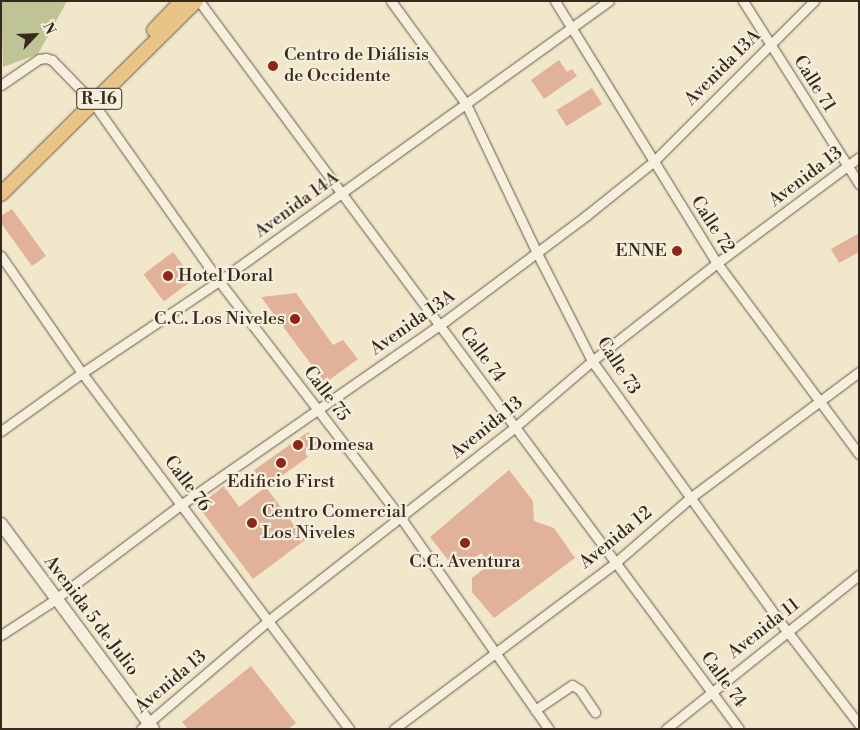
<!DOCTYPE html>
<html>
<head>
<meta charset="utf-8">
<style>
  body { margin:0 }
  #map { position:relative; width:860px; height:730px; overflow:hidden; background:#f1e7cb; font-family:"Libre Bodoni",serif }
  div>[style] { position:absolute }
  .green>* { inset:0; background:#bec495 }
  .building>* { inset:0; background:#e1b299; transform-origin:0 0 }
  .roads { filter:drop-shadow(0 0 1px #665849) drop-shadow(0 0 1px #665849) }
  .minor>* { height:9px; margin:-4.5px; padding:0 4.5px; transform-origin:4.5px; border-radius:4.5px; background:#f6efdd }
  .secondary>* { height:12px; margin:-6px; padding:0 6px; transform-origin:6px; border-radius:6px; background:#f6efdd }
  .primary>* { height:14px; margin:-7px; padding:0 7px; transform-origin:7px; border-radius:7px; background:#e8c486 }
  .dots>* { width:14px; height:14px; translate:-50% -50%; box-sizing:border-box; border:2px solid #f6efdd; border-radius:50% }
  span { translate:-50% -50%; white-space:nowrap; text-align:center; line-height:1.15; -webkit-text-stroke:4.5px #f6efdd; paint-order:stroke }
  .shield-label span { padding:1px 4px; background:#f6efdd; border:1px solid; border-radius:4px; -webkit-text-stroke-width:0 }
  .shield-label { font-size:16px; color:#37291e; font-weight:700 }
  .poi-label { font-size:18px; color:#37291e }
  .left { translate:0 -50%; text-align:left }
  .right { translate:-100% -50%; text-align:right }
  .street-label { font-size:18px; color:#37291e }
  .frame { position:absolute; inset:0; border:2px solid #37291e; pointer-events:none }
  .north { position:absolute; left:10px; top:10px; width:50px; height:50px; -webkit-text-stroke:4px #f6efdd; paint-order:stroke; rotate:65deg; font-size:14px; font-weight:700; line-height:20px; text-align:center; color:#37291e }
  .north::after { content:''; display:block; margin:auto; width:18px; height:22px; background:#37291e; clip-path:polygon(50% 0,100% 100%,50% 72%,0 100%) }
</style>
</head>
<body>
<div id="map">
  <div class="green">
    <i style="clip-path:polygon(1px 1px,67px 1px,38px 54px,3px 67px)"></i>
  </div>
  <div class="building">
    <i style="clip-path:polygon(559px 60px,567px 72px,572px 69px,577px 76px,544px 99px,531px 80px)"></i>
    <i style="left:592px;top:88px;width:19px;height:42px;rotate:58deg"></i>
    <i style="clip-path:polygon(12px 209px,46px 256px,32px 266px,1px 223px,1px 216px)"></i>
    <i style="clip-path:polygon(859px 233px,859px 252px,839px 263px,831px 249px)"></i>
    <i style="left:173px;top:252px;width:34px;height:37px;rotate:53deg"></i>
    <i style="clip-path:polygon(296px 293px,333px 345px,343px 340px,358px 359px,325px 383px,261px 297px)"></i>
    <i style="clip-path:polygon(308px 432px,317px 444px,305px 453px,308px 457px,266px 487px,254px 470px)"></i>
    <i style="clip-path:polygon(509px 470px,533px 501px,534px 521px,554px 528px,575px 558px,494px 618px,472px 592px,472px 578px,490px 564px,481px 553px,466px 566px,452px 565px,430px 537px)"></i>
    <i style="clip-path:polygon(224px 486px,239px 507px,266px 487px,305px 540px,253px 579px,198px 506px)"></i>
    <i style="clip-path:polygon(251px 666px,296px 723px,288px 729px,188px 729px,182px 722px)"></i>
  </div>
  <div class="roads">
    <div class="minor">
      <i style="left:199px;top:1px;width:906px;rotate:53.43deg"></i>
      <i style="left:391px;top:1px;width:127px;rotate:53.9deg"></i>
      <i style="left:466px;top:104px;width:165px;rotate:64.5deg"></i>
      <i style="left:537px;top:253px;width:121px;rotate:63deg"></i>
      <i style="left:592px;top:361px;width:333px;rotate:54.2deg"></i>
      <i style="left:787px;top:631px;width:118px;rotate:52.3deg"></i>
      <i style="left:555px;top:1px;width:308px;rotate:58.3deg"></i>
      <i style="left:717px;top:263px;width:238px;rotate:53.4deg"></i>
      <i style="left:743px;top:1px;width:217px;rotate:57.6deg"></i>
      <i style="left:1px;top:85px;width:46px;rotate:-34.4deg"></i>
      <i style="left:39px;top:59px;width:7px;rotate:-8deg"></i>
      <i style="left:46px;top:58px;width:6px;rotate:18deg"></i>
      <i style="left:52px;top:60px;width:53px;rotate:45.8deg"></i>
      <i style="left:94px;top:104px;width:217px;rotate:54.8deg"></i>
      <i style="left:219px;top:281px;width:299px;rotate:52.5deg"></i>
      <i style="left:401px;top:518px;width:258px;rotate:55deg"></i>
      <i style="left:1px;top:256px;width:142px;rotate:55.3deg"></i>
      <i style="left:82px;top:373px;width:445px;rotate:53.1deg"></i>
      <i style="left:1px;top:431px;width:100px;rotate:-35.6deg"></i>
      <i style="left:82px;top:373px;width:165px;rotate:-33.9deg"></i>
      <i style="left:219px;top:281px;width:480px;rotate:-35.7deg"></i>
      <i style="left:1px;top:635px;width:59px;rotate:-33.1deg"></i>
      <i style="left:50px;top:603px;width:165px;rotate:-36.9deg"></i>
      <i style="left:182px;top:504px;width:314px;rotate:-34.8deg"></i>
      <i style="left:440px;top:325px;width:184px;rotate:-36.8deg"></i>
      <i style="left:587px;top:215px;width:85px;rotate:-38.8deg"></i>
      <i style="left:653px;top:162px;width:228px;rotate:-45deg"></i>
      <i style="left:535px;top:710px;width:45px;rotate:-34deg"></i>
      <i style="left:572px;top:685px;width:9px;rotate:32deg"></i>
      <i style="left:580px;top:690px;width:27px;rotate:56deg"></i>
      <i style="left:141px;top:729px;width:168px;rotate:-40.4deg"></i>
      <i style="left:269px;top:620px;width:313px;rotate:-38.1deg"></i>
      <i style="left:515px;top:427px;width:101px;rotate:-40.6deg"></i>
      <i style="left:592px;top:361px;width:159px;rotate:-38.1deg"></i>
      <i style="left:717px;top:263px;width:177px;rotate:-36.7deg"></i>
      <i style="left:394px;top:729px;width:276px;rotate:-36.9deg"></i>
      <i style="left:615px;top:563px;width:99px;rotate:-40.9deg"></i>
      <i style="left:690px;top:498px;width:211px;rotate:-36.7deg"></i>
      <i style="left:666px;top:729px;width:247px;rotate:-38.6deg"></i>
    </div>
    <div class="secondary">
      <i style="left:1px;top:524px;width:255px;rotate:53.4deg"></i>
    </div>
    <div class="primary">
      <i style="left:154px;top:30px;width:40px;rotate:-46deg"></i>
      <i style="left:1px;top:194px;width:274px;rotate:-44.7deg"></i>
    </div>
  </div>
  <div class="dots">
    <i style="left:273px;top:66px;background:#8f2418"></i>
    <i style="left:677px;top:251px;background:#8f2418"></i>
    <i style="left:168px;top:276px;background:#8f2418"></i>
    <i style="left:295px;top:319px;background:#8f2418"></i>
    <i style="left:298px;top:445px;background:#8f2418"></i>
    <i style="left:281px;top:463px;background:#8f2418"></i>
    <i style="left:252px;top:523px;background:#8f2418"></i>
    <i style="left:465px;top:543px;background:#8f2418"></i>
  </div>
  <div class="shield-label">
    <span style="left:99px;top:99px">R-16</span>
  </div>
  <div class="poi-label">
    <span class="left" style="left:284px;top:66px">Centro de Diálisis<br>de Occidente</span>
    <span class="right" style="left:667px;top:251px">ENNE</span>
    <span class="left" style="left:178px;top:276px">Hotel Doral</span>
    <span class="right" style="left:285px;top:319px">C.C. Los Niveles</span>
    <span class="left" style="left:308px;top:445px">Domesa</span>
    <span style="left:281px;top:482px">Edificio First</span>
    <span class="left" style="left:262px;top:523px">Centro Comercial<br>Los Niveles</span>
    <span style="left:465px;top:562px">C.C. Aventura</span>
  </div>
  <div class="street-label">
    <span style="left:723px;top:68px;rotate:-45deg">Avenida 13A</span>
    <span style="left:814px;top:84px;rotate:58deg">Calle 71</span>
    <span style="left:806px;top:177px;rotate:-37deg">Avenida 13</span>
    <span style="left:297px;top:205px;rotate:-36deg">Avenida 14A</span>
    <span style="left:712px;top:225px;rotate:57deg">Calle 72</span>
    <span style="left:413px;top:323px;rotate:-35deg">Avenida 13A</span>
    <span style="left:482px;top:355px;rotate:54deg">Calle 74</span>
    <span style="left:618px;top:366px;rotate:57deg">Calle 73</span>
    <span style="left:326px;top:394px;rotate:53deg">Calle 75</span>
    <span style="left:487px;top:428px;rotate:-39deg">Avenida 13</span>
    <span style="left:187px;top:484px;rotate:53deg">Calle 76</span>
    <span style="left:616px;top:538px;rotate:-39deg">Avenida 12</span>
    <span style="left:91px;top:616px;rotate:53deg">Avenida 5 de Julio</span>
    <span style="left:764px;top:629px;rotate:-38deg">Avenida 11</span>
    <span style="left:723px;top:680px;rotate:54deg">Calle 74</span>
    <span style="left:171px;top:682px;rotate:-40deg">Avenida 13</span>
  </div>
  <div class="frame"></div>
  <div class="north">N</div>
</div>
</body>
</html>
